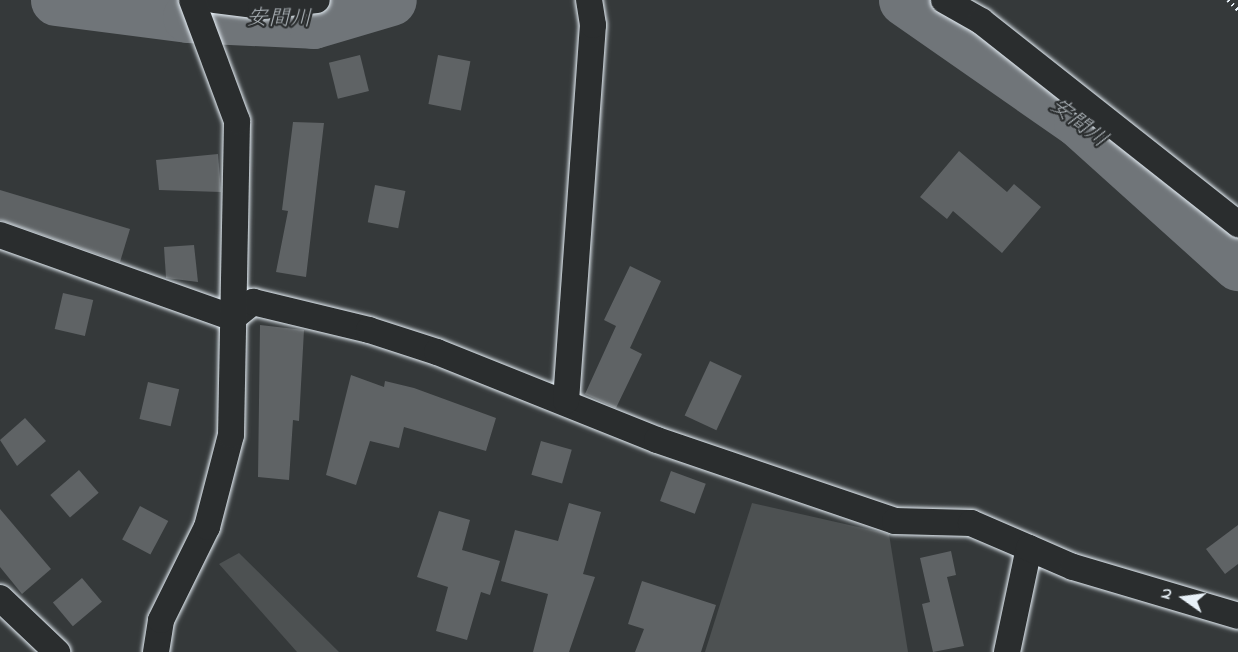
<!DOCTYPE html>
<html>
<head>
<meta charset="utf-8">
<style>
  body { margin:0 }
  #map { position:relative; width:1238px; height:652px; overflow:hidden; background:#35393a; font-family:"Indie Flower","Klee One",sans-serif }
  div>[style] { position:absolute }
  .green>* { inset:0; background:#4d5152 }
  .river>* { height:51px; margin:-25.5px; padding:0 25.5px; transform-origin:25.5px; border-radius:25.5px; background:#707579 }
  .building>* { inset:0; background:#5f6365; transform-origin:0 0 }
  .path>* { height:4px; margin-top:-2px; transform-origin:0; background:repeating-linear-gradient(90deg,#e8f1f8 0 1.5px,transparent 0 6px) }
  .roads { filter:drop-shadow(0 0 2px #e8f1f8) drop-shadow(0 0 2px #e8f1f8) }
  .street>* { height:26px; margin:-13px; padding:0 13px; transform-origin:13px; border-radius:13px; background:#2a2d2e }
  span { translate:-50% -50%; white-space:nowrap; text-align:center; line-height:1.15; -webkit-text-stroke:4.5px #2a2d2e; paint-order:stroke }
  .water-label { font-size:22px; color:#acb3b8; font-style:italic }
  .north { position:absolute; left:1154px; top:568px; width:60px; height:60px; -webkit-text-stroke:4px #2a2d2e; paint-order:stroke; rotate:284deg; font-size:16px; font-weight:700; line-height:24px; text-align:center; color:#e8f1f8 }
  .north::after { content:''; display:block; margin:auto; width:21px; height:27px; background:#e8f1f8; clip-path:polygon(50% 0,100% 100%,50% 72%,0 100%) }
</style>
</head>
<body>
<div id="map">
  <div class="green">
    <i style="clip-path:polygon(752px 503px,889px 534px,908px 652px,705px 652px)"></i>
    <i style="clip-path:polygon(239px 553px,339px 652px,297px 652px,219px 564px)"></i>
  </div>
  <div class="river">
    <i style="left:56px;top:0;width:133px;rotate:7.3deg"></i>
    <i style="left:188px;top:17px;width:125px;rotate:2.7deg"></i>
    <i style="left:313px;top:23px;width:81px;rotate:-16.4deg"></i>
    <i style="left:904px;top:0;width:213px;rotate:34.9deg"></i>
    <i style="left:1079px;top:122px;width:214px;rotate:42deg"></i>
  </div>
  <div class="building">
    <i style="left:360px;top:55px;width:37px;height:32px;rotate:76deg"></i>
    <i style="left:438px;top:55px;width:33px;height:50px;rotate:11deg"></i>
    <i style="clip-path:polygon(293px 122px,324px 123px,306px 277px,276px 272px,288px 211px,282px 210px)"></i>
    <i style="clip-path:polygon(959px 151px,1007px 192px,1014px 184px,1041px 207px,1002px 253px,953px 211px,947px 219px,920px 197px)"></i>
    <i style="clip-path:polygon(218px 154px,221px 192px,159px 190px,156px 160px)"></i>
    <i style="left:375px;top:185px;width:31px;height:38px;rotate:11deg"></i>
    <i style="clip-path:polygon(0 190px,130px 229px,120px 262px,0 220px)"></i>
    <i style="clip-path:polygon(194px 245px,198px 282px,166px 278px,164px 247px)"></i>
    <i style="clip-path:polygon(630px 266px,661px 281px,630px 348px,642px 354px,616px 408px,585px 394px,616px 326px,604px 320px)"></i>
    <i style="left:63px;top:293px;width:31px;height:37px;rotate:13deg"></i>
    <i style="clip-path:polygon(260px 325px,304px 330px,299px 421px,293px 420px,289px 480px,258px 477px)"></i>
    <i style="left:710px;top:361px;width:35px;height:60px;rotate:25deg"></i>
    <i style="clip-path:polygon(351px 375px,384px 387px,385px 381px,414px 388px,496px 418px,486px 451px,404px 427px,399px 448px,370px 441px,356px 485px,326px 475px)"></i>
    <i style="left:148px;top:382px;width:32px;height:38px;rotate:13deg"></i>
    <i style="clip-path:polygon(25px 418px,46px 441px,17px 466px,0 440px)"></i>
    <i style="left:541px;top:441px;width:32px;height:35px;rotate:16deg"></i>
    <i style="left:79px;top:470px;width:30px;height:38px;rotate:49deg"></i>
    <i style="left:671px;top:471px;width:37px;height:32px;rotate:20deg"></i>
    <i style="clip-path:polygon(569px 503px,601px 512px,583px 574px,595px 577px,569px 652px,533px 652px,548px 594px,501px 581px,515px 530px,558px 541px)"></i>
    <i style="left:140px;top:506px;width:32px;height:38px;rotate:28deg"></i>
    <i style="clip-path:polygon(0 509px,51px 569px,22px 594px,0 567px)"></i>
    <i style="clip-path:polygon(439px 511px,470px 520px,462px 550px,500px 561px,490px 595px,481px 592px,467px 640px,436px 631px,448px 587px,417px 577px)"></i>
    <i style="clip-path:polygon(1238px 525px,1238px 564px,1225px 574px,1206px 549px)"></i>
    <i style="clip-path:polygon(951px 551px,956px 575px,947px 577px,964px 646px,933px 652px,922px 604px,930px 602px,920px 558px)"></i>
    <i style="left:82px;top:578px;width:31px;height:38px;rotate:50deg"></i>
    <i style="clip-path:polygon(642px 581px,716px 605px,701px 652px,635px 652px,644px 629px,628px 624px)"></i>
  </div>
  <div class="path">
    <i style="left:1228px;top:0;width:14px;rotate:45deg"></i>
  </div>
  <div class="roads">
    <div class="street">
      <i style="left:215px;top:0;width:46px;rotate:7.4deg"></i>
      <i style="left:261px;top:6px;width:56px;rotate:-6.1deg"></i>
      <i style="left:944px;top:0;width:43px;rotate:29.6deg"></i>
      <i style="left:981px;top:21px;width:328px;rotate:38.3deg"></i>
      <i style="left:0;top:235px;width:247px;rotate:19.6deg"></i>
      <i style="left:233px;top:318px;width:26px;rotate:-39deg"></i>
      <i style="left:253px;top:302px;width:119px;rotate:13.6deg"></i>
      <i style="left:369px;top:330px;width:71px;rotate:17.9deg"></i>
      <i style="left:437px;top:352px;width:237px;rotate:21.8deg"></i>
      <i style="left:657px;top:440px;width:251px;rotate:18.8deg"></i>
      <i style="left:895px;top:521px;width:76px;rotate:1.5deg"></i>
      <i style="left:971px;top:523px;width:63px;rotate:23.3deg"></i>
      <i style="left:566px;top:401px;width:377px;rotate:-85.9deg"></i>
      <i style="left:593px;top:25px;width:25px;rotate:-99deg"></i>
      <i style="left:0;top:598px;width:79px;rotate:43.5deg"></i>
      <i style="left:156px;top:652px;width:32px;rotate:-81deg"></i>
      <i style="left:161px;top:620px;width:104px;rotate:-63.7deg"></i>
      <i style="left:207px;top:527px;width:95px;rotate:-75.4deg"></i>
      <i style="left:231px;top:435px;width:314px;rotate:-88.9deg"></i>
      <i style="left:237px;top:121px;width:129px;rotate:-110.4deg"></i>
      <i style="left:1007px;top:652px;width:106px;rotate:-78.1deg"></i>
      <i style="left:1029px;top:548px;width:48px;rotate:23.4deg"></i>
      <i style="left:1073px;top:567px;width:172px;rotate:16.5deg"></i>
    </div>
  </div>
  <div class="water-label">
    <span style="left:279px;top:20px;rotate:1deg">安間川</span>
    <span style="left:1078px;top:124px;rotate:38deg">安間川</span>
  </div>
  <div class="north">N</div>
</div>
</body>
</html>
